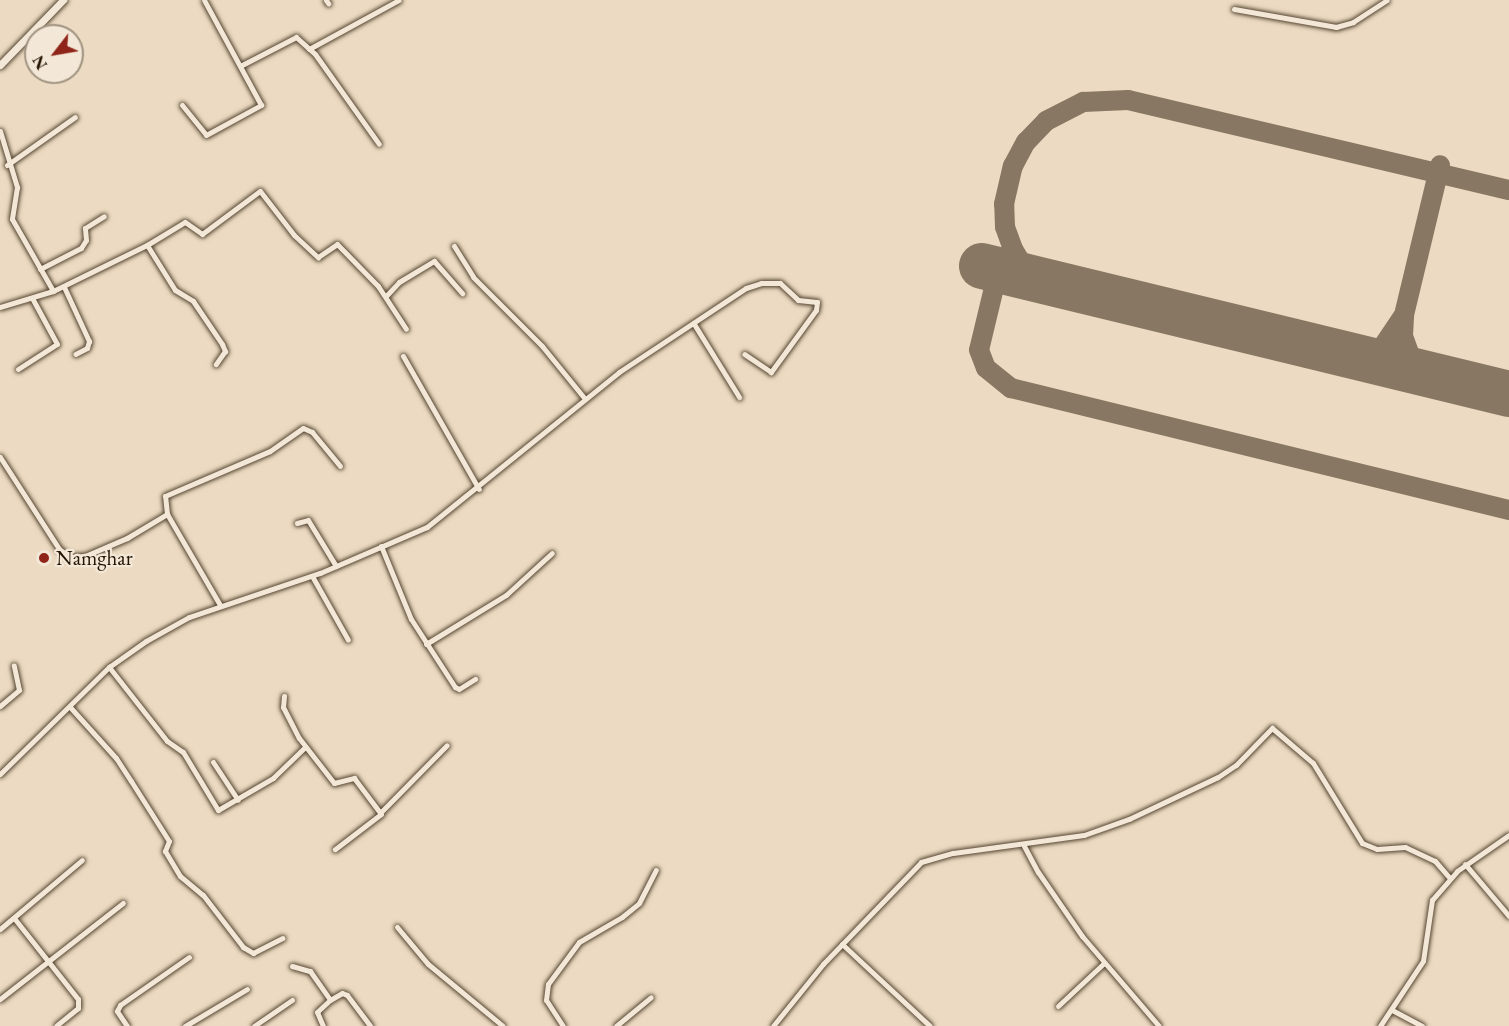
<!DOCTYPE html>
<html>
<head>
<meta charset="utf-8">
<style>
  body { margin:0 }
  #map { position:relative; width:1509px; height:1026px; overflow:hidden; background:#ecdbc2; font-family:"EB Garamond",serif }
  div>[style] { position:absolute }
  .taxiway>* { height:20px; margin:-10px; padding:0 10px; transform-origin:10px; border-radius:10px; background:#887762 }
  .runway>* { height:46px; margin:-23px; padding:0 23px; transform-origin:23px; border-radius:23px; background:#887762 }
  .roads { filter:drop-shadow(0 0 2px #554531) drop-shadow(0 0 2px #554531) }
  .minor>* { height:5px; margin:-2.5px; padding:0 2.5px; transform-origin:2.5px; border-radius:2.5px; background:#f3e8d7 }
  .tertiary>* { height:7px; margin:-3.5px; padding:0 3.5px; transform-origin:3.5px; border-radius:3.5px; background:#f3e8d7 }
  .dots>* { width:16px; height:16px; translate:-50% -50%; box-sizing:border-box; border:3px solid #f3e8d7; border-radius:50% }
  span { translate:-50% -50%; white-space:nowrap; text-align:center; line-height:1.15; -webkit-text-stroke:4.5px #f3e8d7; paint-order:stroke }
  .poi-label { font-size:21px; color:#231301 }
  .left { translate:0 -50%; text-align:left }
  .north { position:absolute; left:24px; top:24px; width:60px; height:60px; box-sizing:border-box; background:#f3e8d7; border:2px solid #a09381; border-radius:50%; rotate:239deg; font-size:16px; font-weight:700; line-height:24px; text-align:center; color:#231301 }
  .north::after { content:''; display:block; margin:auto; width:21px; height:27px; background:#8f2418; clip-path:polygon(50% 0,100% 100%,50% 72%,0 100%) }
</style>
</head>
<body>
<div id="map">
  <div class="taxiway">
    <i style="left:998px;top:271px;width:81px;rotate:103.5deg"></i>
    <i style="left:979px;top:350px;width:19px;rotate:69deg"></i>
    <i style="left:986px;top:368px;width:32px;rotate:39deg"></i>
    <i style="left:1011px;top:388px;width:513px;rotate:13.77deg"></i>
    <i style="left:1040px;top:281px;width:19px;rotate:-141deg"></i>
    <i style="left:1025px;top:269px;width:23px;rotate:-121deg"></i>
    <i style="left:1013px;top:249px;width:23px;rotate:-110deg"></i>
    <i style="left:1005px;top:227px;width:23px;rotate:-92deg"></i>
    <i style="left:1004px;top:204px;width:39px;rotate:-77deg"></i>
    <i style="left:1013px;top:166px;width:27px;rotate:-62deg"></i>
    <i style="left:1026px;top:142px;width:29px;rotate:-46deg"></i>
    <i style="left:1046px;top:121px;width:42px;rotate:-27.2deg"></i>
    <i style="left:1083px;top:102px;width:45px;rotate:-2.5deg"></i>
    <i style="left:1128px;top:100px;width:391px;rotate:13.3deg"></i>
    <i style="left:1356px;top:358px;width:30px;rotate:-24deg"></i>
    <i style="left:1383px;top:346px;width:34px;rotate:-56deg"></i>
    <i style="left:1416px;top:372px;width:38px;rotate:-110deg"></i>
    <i style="left:1403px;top:336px;width:21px;rotate:-87deg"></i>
    <i style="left:1404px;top:315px;width:154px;rotate:-76.5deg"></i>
  </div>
  <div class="runway">
    <i style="left:982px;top:266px;width:542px;rotate:13.65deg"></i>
  </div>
  <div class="roads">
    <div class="minor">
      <i style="left:326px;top:0;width:4px;rotate:56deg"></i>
      <i style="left:1234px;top:9px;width:104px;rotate:10deg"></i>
      <i style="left:1336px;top:27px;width:18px;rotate:-16deg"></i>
      <i style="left:1353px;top:22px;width:40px;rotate:-32.9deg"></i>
      <i style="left:309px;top:49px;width:102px;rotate:-28.6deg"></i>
      <i style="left:242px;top:65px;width:61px;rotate:-27.4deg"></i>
      <i style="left:296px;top:37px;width:25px;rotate:42deg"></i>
      <i style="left:315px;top:54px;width:110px;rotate:54.6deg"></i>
      <i style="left:182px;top:105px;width:38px;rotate:51deg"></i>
      <i style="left:206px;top:135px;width:63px;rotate:-28.6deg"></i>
      <i style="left:261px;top:105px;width:119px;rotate:-118.5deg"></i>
      <i style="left:0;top:131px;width:59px;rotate:73.1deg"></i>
      <i style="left:17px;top:187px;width:32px;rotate:99deg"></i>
      <i style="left:12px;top:219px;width:83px;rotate:60.3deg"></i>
      <i style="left:53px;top:291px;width:55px;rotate:163.2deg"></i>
      <i style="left:7px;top:165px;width:83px;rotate:-35.2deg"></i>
      <i style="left:147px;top:245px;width:53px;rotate:58.1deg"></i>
      <i style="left:175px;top:290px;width:21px;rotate:31deg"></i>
      <i style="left:193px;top:301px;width:52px;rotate:56deg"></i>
      <i style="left:222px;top:344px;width:8px;rotate:67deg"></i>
      <i style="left:225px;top:351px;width:16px;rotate:125deg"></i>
      <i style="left:454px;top:246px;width:36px;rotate:58deg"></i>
      <i style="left:473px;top:277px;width:98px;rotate:45deg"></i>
      <i style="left:542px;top:346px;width:68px;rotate:50.9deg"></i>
      <i style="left:40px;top:269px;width:46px;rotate:-27.1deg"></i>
      <i style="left:81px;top:248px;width:9px;rotate:-58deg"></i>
      <i style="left:86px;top:240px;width:12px;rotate:-95deg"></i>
      <i style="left:85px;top:228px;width:22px;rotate:-32deg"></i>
      <i style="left:64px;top:287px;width:60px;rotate:65.2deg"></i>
      <i style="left:89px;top:341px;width:7px;rotate:106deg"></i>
      <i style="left:87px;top:348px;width:13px;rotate:153deg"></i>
      <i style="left:53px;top:291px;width:105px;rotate:-26.1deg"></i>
      <i style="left:147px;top:245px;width:44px;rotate:-31.2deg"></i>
      <i style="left:185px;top:222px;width:21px;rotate:35deg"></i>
      <i style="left:202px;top:234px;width:72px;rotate:-36.6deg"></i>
      <i style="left:260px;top:191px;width:56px;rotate:52.3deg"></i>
      <i style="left:294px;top:235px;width:33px;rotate:43deg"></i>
      <i style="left:318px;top:257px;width:23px;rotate:-34deg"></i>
      <i style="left:337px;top:244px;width:59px;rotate:45.7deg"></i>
      <i style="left:378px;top:286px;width:51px;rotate:56.9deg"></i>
      <i style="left:386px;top:296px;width:19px;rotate:-47deg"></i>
      <i style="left:399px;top:282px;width:41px;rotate:-31deg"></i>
      <i style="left:434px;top:261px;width:43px;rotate:48.8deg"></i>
      <i style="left:694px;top:324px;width:86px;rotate:58.3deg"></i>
      <i style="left:403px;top:356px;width:153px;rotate:60.3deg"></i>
      <i style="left:18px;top:369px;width:46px;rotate:-32.7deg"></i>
      <i style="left:57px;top:344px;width:52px;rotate:-118.5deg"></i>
      <i style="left:0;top:457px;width:109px;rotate:57.3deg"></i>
      <i style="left:59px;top:549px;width:14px;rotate:36deg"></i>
      <i style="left:70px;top:557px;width:15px;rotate:-4deg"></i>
      <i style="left:85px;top:556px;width:46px;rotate:-23.2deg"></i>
      <i style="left:127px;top:538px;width:47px;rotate:-31deg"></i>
      <i style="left:297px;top:523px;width:11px;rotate:-15deg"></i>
      <i style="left:308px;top:520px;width:54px;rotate:58.7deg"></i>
      <i style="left:381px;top:546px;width:79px;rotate:67.7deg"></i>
      <i style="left:411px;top:619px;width:81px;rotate:57.1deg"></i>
      <i style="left:455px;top:687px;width:4px;rotate:27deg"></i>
      <i style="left:459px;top:689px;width:19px;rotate:-32deg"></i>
      <i style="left:312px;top:576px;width:73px;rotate:60.6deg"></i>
      <i style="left:220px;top:605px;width:105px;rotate:-120.2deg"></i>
      <i style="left:167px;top:514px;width:18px;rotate:-96deg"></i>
      <i style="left:165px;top:496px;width:114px;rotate:-23.2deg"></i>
      <i style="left:270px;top:451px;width:40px;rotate:-34.9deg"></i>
      <i style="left:303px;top:428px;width:10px;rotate:24deg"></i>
      <i style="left:312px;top:432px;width:44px;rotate:50.5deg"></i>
      <i style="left:426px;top:644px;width:94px;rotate:-31.5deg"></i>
      <i style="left:506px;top:595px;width:62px;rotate:-42.4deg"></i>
      <i style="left:109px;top:667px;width:94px;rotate:51.9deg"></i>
      <i style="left:167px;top:741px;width:19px;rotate:35deg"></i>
      <i style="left:183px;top:752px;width:68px;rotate:58.9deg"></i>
      <i style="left:218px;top:810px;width:64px;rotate:-30.2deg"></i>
      <i style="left:273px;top:778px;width:45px;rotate:-44.1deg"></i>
      <i style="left:284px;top:696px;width:11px;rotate:95deg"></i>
      <i style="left:283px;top:707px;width:35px;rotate:63deg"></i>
      <i style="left:299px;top:738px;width:57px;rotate:52.1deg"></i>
      <i style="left:334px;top:783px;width:21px;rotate:-14deg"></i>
      <i style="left:354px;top:778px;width:45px;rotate:53.1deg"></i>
      <i style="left:381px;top:814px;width:58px;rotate:142.7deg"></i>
      <i style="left:0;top:706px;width:25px;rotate:-40deg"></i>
      <i style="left:19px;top:690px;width:25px;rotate:-102deg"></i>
      <i style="left:70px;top:707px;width:69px;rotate:48deg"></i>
      <i style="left:116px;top:758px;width:27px;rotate:57deg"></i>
      <i style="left:131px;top:781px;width:71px;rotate:57.7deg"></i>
      <i style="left:169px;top:841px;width:11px;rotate:112deg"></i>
      <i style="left:165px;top:851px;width:29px;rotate:59deg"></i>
      <i style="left:180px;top:876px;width:30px;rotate:40deg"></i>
      <i style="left:203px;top:895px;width:66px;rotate:52.4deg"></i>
      <i style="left:243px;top:947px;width:12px;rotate:31deg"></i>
      <i style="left:253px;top:953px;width:33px;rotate:-27deg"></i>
      <i style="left:213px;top:762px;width:45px;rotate:56.7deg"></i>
      <i style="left:0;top:774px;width:153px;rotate:-44.5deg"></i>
      <i style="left:109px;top:667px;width:45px;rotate:-35.1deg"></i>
      <i style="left:146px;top:641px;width:49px;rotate:-29.2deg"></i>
      <i style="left:189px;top:617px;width:138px;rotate:-18.6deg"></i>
      <i style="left:320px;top:573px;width:116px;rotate:-23.3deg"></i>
      <i style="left:427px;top:527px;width:247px;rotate:-38.9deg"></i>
      <i style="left:619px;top:372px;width:152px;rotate:-33.5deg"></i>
      <i style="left:746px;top:288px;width:16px;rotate:-18deg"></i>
      <i style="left:761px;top:283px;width:19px"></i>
      <i style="left:780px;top:283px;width:25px;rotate:43deg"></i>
      <i style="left:798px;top:300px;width:19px;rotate:6deg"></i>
      <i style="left:817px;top:302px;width:8px;rotate:97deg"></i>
      <i style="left:816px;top:310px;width:77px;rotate:126deg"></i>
      <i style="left:771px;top:372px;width:32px;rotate:-146deg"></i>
      <i style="left:380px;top:813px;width:95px;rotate:-45.4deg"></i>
      <i style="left:1024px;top:846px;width:30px;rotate:62deg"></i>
      <i style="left:1038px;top:872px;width:78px;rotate:55.5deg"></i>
      <i style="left:1082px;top:936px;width:118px;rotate:49.5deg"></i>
      <i style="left:1465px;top:864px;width:68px;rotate:49.8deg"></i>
      <i style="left:14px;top:918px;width:103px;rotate:51.7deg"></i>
      <i style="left:78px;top:999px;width:9px;rotate:90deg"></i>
      <i style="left:78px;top:1008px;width:28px;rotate:141deg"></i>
      <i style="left:397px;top:927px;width:48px;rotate:50deg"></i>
      <i style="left:428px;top:964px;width:97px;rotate:39.6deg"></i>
      <i style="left:0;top:929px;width:107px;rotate:-40.1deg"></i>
      <i style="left:842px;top:944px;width:120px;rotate:43deg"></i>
      <i style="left:292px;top:966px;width:19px;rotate:16deg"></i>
      <i style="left:310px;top:971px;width:35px;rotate:55deg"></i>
      <i style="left:330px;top:1000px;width:14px;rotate:-30deg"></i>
      <i style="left:342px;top:993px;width:5px;rotate:22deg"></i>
      <i style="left:347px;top:995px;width:39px;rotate:53deg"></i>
      <i style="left:0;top:999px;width:156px;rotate:-38deg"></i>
      <i style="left:1058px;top:1006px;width:63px;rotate:-43.1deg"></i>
      <i style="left:1392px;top:1010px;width:34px;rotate:28deg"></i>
      <i style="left:127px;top:1026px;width:18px;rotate:-124deg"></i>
      <i style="left:117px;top:1011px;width:7px;rotate:-63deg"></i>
      <i style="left:120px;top:1005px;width:84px;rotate:-34.8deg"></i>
      <i style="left:185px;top:1026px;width:72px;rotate:-30.8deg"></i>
      <i style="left:254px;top:1026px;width:46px;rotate:-34.4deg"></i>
      <i style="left:323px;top:1026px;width:15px;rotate:-113deg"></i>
      <i style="left:317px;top:1012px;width:18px;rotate:-43deg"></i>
      <i style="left:563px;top:1026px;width:31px;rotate:-123deg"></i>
      <i style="left:546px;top:1000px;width:16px;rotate:-83deg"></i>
      <i style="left:548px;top:984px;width:52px;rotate:-53.6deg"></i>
      <i style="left:579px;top:942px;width:50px;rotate:-30.2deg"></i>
      <i style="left:622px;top:917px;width:22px;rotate:-39deg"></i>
      <i style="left:639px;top:903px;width:37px;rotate:-63deg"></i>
      <i style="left:616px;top:1026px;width:45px;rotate:-39.6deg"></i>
      <i style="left:773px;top:1026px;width:80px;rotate:-51.1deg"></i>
      <i style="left:823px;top:964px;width:141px;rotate:-46.1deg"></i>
      <i style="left:921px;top:862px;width:33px;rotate:-16deg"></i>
      <i style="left:953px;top:853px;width:132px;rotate:-7.8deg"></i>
      <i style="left:1084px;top:835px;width:48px;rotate:-19.6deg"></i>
      <i style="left:1129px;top:819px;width:98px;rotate:-25.3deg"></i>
      <i style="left:1218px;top:777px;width:22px;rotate:-34deg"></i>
      <i style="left:1236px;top:765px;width:52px;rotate:-45.8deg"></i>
      <i style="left:1272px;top:728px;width:54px;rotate:40.5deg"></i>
      <i style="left:1313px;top:763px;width:94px;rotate:58.5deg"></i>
      <i style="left:1362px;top:843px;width:16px;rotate:22deg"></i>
      <i style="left:1377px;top:849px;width:28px;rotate:-4deg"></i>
      <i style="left:1405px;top:847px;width:33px;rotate:25deg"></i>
      <i style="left:1435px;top:861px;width:23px;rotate:49deg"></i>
      <i style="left:1380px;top:1026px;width:78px;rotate:-56.5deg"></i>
      <i style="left:1423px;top:961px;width:62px;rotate:-81.6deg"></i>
      <i style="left:1432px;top:900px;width:38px;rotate:-49deg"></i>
      <i style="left:1457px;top:871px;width:63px;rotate:-34.7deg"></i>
    </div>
    <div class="tertiary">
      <i style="left:0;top:65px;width:91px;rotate:-45.9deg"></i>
    </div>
  </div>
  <div class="dots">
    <i style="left:44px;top:558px;background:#8f2418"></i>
  </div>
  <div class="poi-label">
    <span class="left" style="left:56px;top:558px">Namghar</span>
  </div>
  <div class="north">N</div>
</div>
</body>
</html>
